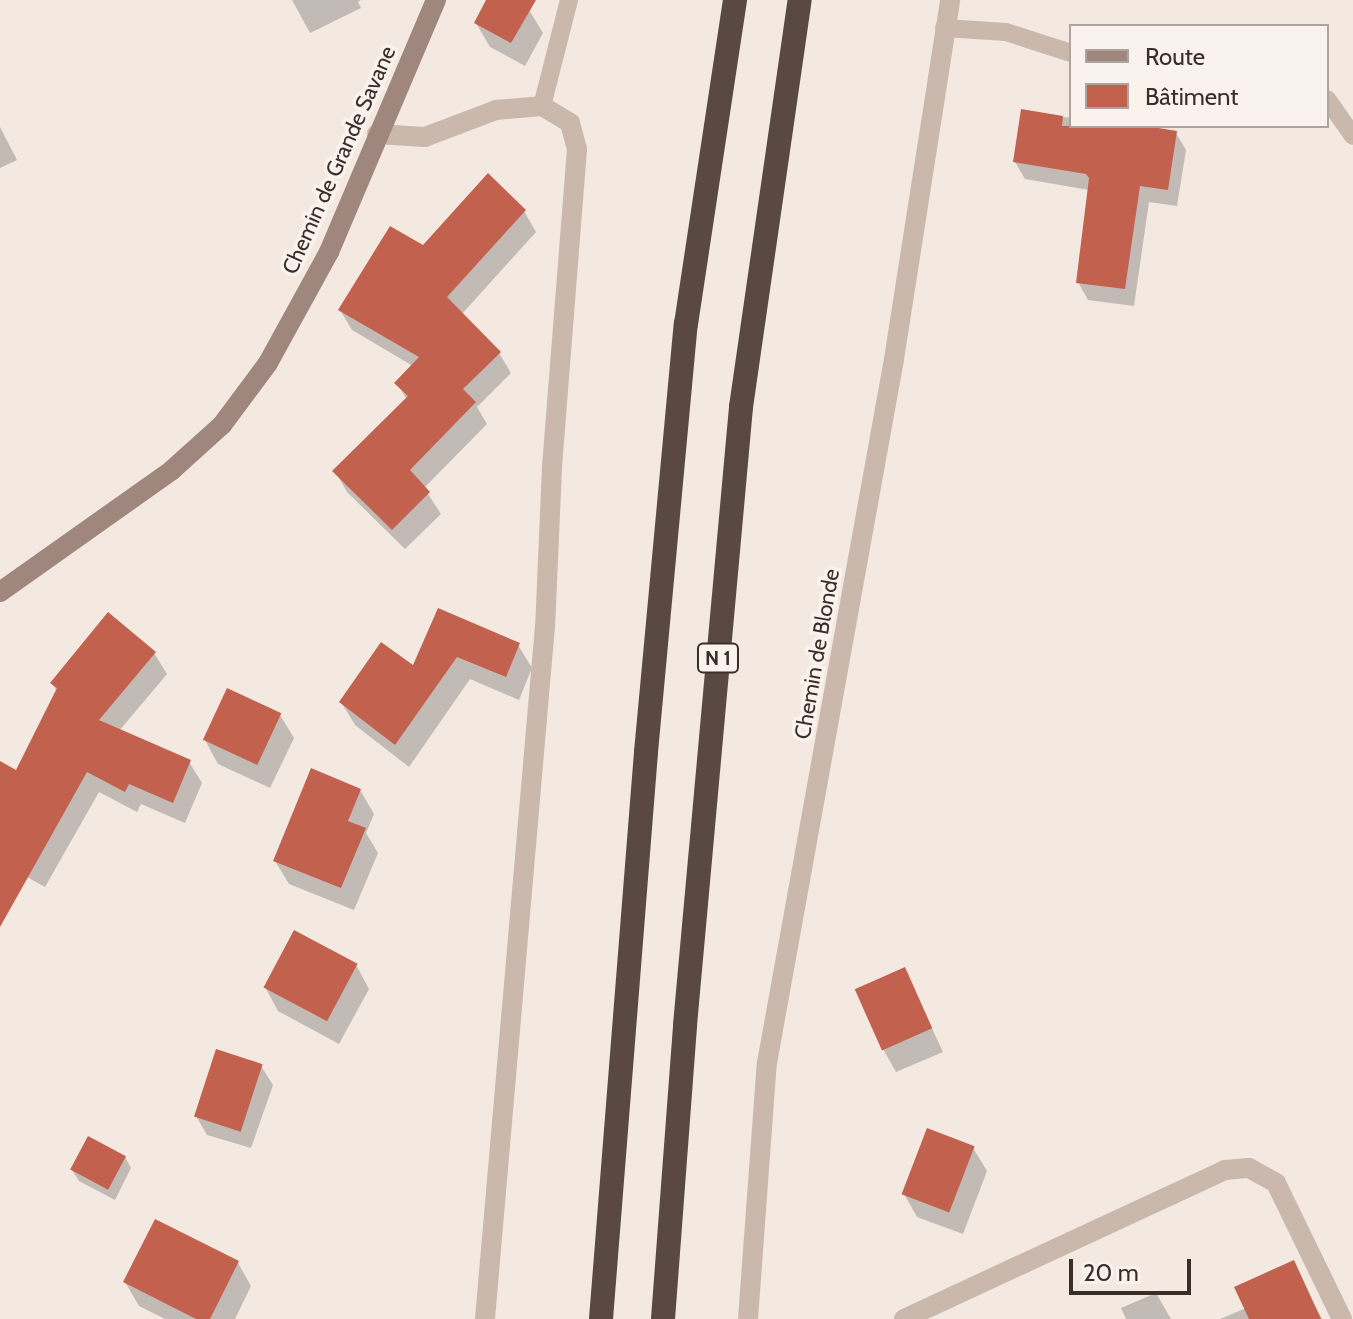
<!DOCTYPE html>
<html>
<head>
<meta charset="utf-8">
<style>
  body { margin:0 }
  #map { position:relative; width:1353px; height:1319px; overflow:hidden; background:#f3e9e1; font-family:Cabin,sans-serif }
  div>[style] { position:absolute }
  .shadow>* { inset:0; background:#0003 }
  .building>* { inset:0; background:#c3614f; transform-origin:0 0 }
  .lane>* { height:18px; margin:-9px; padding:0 9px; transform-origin:9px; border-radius:9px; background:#cbb8ac }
  .street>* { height:20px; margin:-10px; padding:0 10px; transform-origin:10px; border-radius:10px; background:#cbb8ac }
  .secondary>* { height:20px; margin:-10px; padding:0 10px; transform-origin:10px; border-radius:10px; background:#9f877e }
  .highway>* { height:24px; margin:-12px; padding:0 12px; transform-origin:12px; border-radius:12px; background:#5a4842 }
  span { translate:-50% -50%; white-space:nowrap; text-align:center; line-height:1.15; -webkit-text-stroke:7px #faf3ed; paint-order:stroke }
  .shield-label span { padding:2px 6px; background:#faf3ed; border:2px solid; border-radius:6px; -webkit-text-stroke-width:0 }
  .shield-label { font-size:20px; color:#3a2e2b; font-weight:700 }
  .street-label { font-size:22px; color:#3a2e2b }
  .legend { position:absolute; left:1069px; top:24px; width:260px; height:104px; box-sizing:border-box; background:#faf3ed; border:2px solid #ada49f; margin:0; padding:10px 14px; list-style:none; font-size:24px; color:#3a2e2b }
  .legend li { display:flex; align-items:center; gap:16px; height:40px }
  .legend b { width:40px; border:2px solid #ada49f }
  .scale { position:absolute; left:1069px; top:1259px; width:122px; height:36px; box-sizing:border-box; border:4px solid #3a2e2b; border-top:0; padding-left:10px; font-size:24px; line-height:28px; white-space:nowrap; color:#3a2e2b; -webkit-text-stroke:6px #faf3ed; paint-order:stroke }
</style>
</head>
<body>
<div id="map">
  <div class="shadow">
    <i style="clip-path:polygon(292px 0,361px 0,358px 2px,361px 8px,310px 33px)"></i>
    <i style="clip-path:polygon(488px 0,510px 0,529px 10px,543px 33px,525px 66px,490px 47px,476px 23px)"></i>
    <i style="clip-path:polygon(1023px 111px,1071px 118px,1071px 126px,1129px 126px,1176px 133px,1186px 150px,1177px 206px,1149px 202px,1134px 306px,1088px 300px,1078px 282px,1089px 190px,1025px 179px,1015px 162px)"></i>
    <i style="clip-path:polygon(0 127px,17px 160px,0 168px)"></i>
    <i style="clip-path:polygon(524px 211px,536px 232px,461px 315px,499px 353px,511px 373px,477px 407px,487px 424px,424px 488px,441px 514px,405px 549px,347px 492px,335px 471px,407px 400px,397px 383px,413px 366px,352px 330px,340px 310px,423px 248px)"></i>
    <i style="clip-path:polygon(439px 611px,518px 645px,532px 668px,519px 700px,470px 679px,409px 767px,355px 725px,341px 702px,414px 668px)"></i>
    <i style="clip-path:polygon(154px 653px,167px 674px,119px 731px,189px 762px,202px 783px,185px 823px,141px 804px,137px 812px,99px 792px,45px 887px,0 862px,0 763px,17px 773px,57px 692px,52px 683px)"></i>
    <i style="clip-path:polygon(280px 715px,294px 738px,270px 788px,218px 764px,205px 740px)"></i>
    <i style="clip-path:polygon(360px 790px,374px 814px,366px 833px,378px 853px,354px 910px,289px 884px,275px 861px)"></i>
    <i style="clip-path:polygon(356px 965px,369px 989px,339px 1044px,278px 1011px,265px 987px)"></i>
    <i style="clip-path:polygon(905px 970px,943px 1052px,896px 1072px,883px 1049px)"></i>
    <i style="clip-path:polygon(261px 1066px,273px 1085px,251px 1148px,207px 1135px,196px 1116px)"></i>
    <i style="clip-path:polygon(973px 1148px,987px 1171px,963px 1234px,917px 1217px,904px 1194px)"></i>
    <i style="clip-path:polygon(125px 1157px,131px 1168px,115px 1200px,79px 1181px,72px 1170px)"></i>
    <i style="clip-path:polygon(238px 1263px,251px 1286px,235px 1319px,165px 1319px,139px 1306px,125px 1282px)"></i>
    <i style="clip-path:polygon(1293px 1263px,1322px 1319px,1220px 1319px,1246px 1308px)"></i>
    <i style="clip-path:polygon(1156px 1293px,1171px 1319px,1126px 1319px,1121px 1308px)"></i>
  </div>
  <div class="building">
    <i style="clip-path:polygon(486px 0,536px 0,511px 43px,474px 23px)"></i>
    <i style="clip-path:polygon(1021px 109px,1063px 116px,1062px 126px,1146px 126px,1177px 131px,1168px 190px,1140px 186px,1125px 289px,1076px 283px,1089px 178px,1086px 174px,1013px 162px)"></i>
    <i style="clip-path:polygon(488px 173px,526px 210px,447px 297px,501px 352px,463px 389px,476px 402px,410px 470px,430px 492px,392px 530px,332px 471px,408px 396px,394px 383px,419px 357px,338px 310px,390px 226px,423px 245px)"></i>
    <i style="clip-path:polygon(438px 608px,520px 643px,506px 677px,457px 657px,395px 745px,339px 702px,381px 642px,413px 665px)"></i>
    <i style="clip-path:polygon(108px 612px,156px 652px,99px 720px,191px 760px,173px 803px,129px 784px,125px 792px,87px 772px,0 927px,0 761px,16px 770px,57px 688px,50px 683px)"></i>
    <i style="left:227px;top:688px;width:60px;height:57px;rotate:25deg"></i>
    <i style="clip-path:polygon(311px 768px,361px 789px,348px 821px,366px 828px,341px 888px,273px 861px)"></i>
    <i style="left:294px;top:930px;width:72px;height:65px;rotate:28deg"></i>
    <i style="left:905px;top:967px;width:67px;height:55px;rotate:66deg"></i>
    <i style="left:216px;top:1049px;width:49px;height:71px;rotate:18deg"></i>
    <i style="left:927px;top:1128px;width:51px;height:71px;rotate:21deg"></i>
    <i style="left:88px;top:1136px;width:43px;height:38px;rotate:28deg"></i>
    <i style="clip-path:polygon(155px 1219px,239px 1261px,210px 1319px,196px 1319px,123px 1282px)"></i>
    <i style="clip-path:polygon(1294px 1260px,1321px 1319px,1249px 1319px,1234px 1287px)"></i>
  </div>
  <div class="lane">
    <i style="left:944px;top:28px;width:62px;rotate:3.7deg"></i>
    <i style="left:1006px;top:32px;width:68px;rotate:17.9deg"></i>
    <i style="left:1327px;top:99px;width:45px;rotate:54.9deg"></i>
    <i style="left:542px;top:106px;width:109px;rotate:-75.7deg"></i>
  </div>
  <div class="street">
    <i style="left:377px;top:134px;width:48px;rotate:3.6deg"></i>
    <i style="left:425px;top:137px;width:76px;rotate:-20.8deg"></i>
    <i style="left:496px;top:110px;width:46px;rotate:-5deg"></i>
    <i style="left:542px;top:106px;width:33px;rotate:31deg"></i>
    <i style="left:570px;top:123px;width:27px;rotate:75deg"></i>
    <i style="left:577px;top:149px;width:320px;rotate:94.5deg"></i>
    <i style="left:552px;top:468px;width:158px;rotate:92.5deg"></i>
    <i style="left:545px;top:626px;width:696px;rotate:94.95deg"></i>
    <i style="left:748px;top:1319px;width:257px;rotate:-85.8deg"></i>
    <i style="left:767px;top:1063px;width:715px;rotate:-79.77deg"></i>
    <i style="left:894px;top:359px;width:363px;rotate:-81.1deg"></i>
    <i style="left:904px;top:1319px;width:354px;rotate:-24.9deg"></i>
    <i style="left:1225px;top:1170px;width:24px;rotate:-5deg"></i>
    <i style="left:1249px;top:1168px;width:31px;rotate:29deg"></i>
    <i style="left:1276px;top:1183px;width:151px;rotate:64.1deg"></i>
  </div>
  <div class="secondary">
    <i style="left:0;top:592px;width:211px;rotate:-35.3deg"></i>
    <i style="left:172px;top:470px;width:67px;rotate:-42deg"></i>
    <i style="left:222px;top:425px;width:77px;rotate:-53.4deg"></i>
    <i style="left:268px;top:363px;width:127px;rotate:-61.2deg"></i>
    <i style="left:329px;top:252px;width:274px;rotate:-67deg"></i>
  </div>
  <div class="highway">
    <i style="left:601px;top:1319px;width:569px;rotate:-85.46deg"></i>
    <i style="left:646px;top:752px;width:430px;rotate:-84.7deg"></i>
    <i style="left:686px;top:324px;width:328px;rotate:-81.4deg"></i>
    <i style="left:663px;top:1319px;width:295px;rotate:-85.7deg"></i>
    <i style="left:685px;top:1025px;width:621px;rotate:-84.82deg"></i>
    <i style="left:741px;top:407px;width:411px;rotate:-81.8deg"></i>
  </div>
  <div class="shield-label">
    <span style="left:718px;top:658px">N 1</span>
  </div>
  <div class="street-label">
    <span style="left:339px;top:160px;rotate:-66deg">Chemin de Grande Savane</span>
    <span style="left:817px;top:654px;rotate:-80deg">Chemin de Blonde</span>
  </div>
  <ul class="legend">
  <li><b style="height:10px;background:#9f877e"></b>Route</li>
  <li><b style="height:22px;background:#c3614f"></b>Bâtiment</li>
  </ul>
  <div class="scale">20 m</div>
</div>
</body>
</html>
